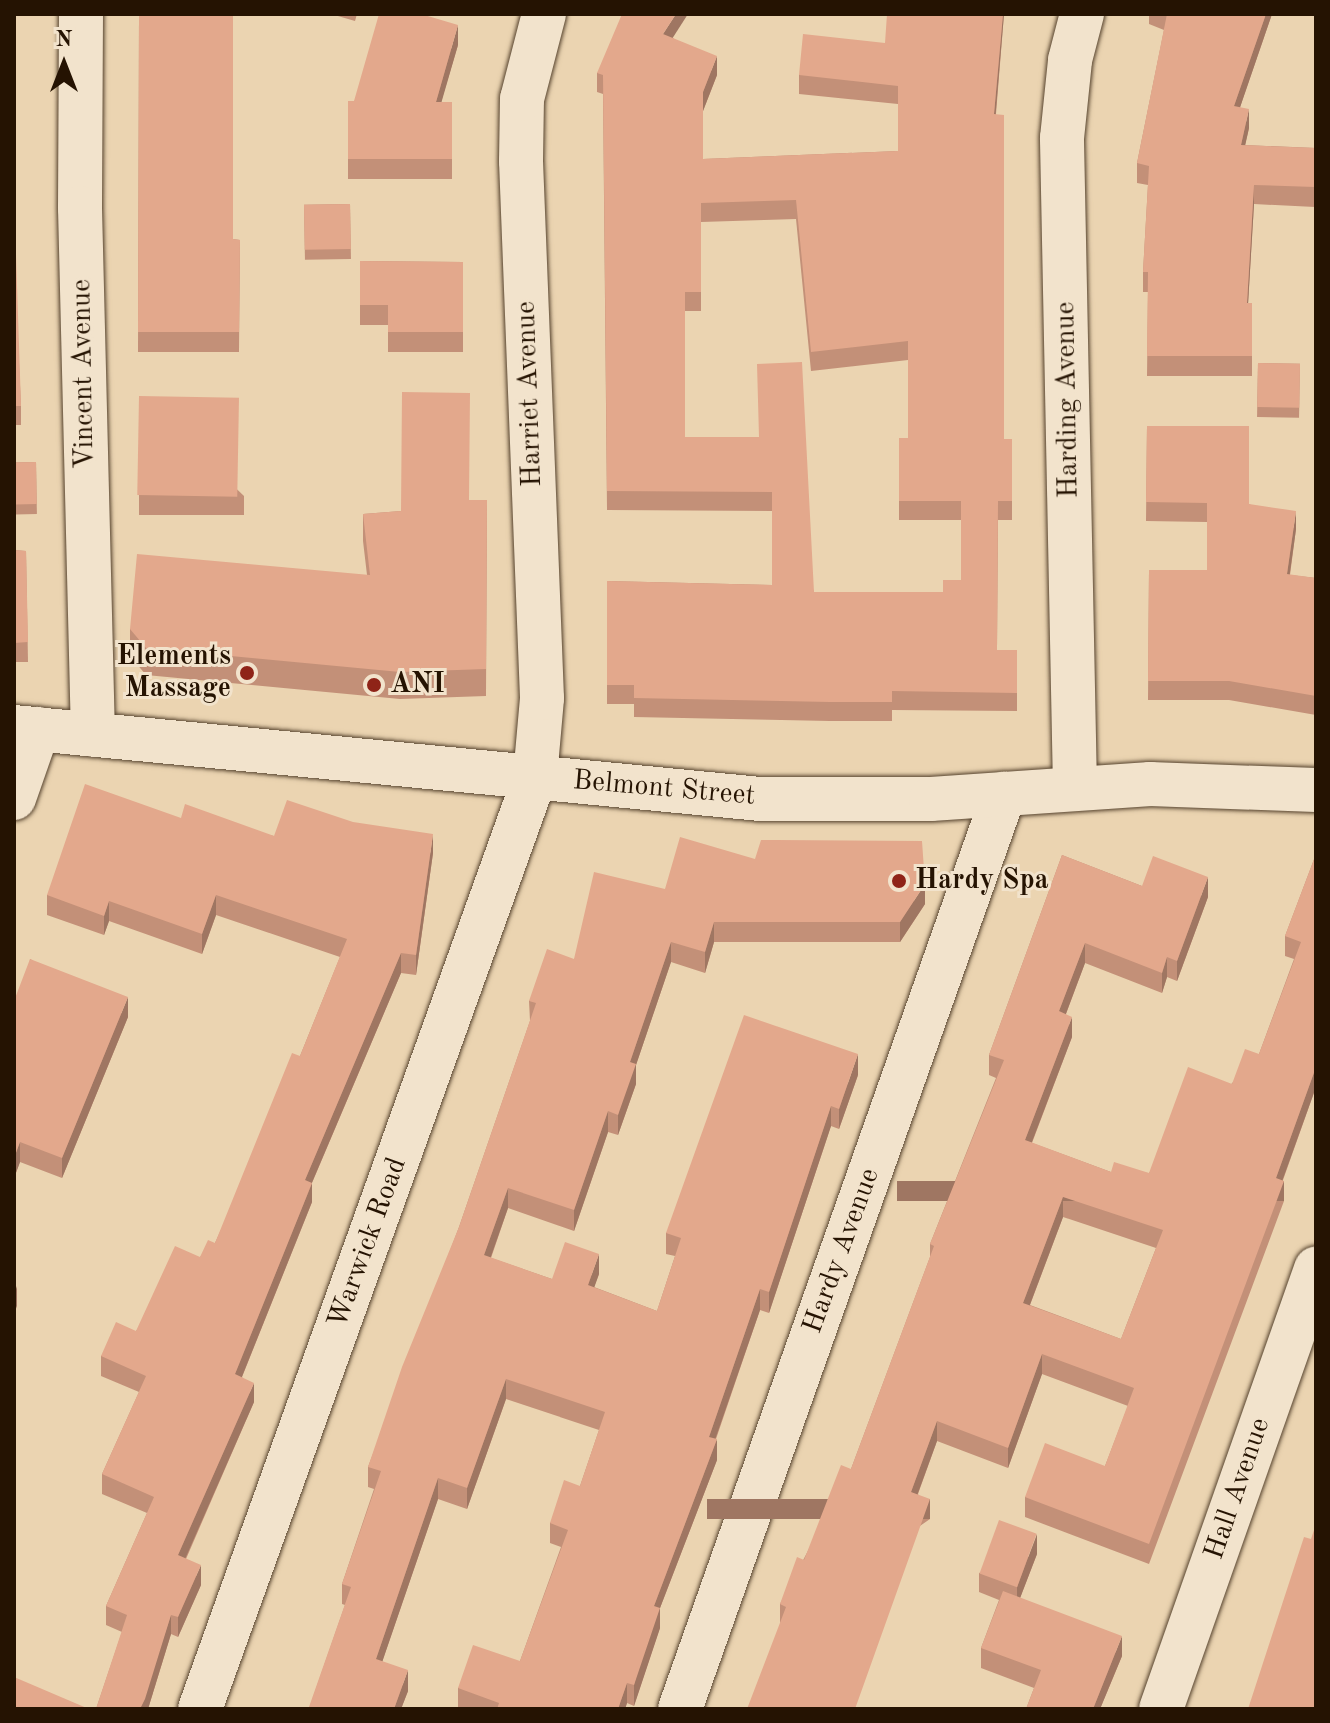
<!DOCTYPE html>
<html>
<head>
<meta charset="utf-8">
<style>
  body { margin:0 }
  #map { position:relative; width:1330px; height:1723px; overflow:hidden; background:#ebd4b1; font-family:"Old Standard TT",serif }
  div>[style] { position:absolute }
  .roads { filter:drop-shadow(0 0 2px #56432e) drop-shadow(0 0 2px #56432e) }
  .minor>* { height:44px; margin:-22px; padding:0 22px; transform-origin:22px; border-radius:22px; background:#f2e3cc }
  .secondary>* { height:44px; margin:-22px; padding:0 22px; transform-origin:22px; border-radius:22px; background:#f2e3cc }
  .wall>* { inset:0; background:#c39078; transform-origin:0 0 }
  .shaded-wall>* { inset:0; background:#9f7662; transform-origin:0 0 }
  .building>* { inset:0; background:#e3a88c; transform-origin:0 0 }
  .dots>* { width:22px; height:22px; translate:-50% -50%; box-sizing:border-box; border:4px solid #f2e3cc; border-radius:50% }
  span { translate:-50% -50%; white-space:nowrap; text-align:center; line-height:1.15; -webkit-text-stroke:6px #f2e3cc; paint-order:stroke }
  .street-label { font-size:28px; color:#251302 }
  .poi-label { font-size:28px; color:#251302; font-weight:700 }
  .right { translate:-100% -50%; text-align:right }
  .left { translate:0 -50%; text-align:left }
  .frame { position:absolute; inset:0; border:16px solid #251302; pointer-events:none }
  .north { position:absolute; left:24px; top:24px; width:80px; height:80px; -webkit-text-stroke:6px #f2e3cc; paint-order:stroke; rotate:0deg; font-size:22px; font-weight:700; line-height:32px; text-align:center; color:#251302 }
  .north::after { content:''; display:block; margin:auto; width:28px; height:36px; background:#251302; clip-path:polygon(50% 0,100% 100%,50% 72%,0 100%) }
</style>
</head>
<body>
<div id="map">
  <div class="roads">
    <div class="minor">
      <i style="left:81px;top:14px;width:194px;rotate:90.3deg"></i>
      <i style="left:80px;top:208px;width:527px;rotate:88.59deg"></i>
      <i style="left:1075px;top:788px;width:650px;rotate:-91.15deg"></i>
      <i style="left:1062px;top:138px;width:78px;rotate:-84.1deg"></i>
      <i style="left:1070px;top:60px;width:48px;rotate:-75.4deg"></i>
      <i style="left:14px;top:798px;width:73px;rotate:-70.8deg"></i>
      <i style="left:200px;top:1709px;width:990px;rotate:-70.23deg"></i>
      <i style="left:535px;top:777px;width:79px;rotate:-84.9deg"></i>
      <i style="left:542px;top:698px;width:537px;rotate:-92.24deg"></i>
      <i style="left:521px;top:161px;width:62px;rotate:-89.1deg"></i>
      <i style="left:522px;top:99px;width:88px;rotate:-75.5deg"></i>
      <i style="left:680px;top:1709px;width:971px;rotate:-70.5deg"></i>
      <i style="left:1161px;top:1709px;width:467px;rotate:-70.6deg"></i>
    </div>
    <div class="secondary">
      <i style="left:14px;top:727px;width:749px;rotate:5.51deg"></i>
      <i style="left:760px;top:799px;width:171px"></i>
      <i style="left:931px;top:799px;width:220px;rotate:-3.9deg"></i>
      <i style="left:1150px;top:784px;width:166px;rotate:2.1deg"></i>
    </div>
  </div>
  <div class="wall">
    <i style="clip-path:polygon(139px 14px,233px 239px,240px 240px,239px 352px,138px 352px)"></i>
    <i style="clip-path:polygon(331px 14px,357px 14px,355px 21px)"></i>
    <i style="clip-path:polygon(evenodd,1004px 14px,996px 114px,1004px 439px,1012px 439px,1012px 520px,998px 520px,997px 650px,1017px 650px,1017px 711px,892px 710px,892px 721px,830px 721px,634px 717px,634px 704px,607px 704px,607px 581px,772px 585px,772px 511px,607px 510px,603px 94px,597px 92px,597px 73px,673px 38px,717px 75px,703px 111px,703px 159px,898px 151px,898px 104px,799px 94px,799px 75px,885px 43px,1004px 14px,796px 219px,811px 371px,908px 360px,908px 438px,899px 438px,899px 520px,961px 520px,961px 580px,943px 592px,814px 592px,758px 437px,685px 437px,685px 311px,701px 311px,701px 222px,796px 219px)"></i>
    <i style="clip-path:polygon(1149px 14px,1272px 14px,1240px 107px,1249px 128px,1245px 145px,1316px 148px,1315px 207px,1254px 204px,1248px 303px,1252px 303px,1252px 376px,1147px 376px,1148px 292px,1143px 292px,1143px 272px,1148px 185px,1137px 183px,1137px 163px,1164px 30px,1149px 24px)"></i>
    <i style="clip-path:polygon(458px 45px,441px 102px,452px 102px,452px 179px,348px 179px,348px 101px,354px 101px)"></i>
    <i style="left:350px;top:204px;width:55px;height:46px;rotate:89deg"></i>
    <i style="clip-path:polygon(14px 255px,21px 406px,21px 425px,14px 425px)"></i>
    <i style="clip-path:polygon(360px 261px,463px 262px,463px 352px,388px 352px,388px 325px,360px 325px)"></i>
    <i style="left:1258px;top:363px;width:42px;height:54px;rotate:1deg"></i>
    <i style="clip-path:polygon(139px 396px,244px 496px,244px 515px,139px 515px)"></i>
    <i style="clip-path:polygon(1147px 426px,1249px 504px,1296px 529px,1290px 575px,1316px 578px,1316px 715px,1229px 700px,1148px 700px,1149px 570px,1207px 570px,1207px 522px,1146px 521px)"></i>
    <i style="left:36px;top:462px;width:52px;height:22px;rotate:89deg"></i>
    <i style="clip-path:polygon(470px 500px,487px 500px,486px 696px,400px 699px,146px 675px,130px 656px,130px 629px,367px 575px,363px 541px,363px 514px,401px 511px)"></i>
    <i style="clip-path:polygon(14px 550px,26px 551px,28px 662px,14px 662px)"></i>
    <i style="clip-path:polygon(181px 818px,274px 836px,433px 853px,416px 975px,401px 973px,312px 1183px,312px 1202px,242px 1377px,254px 1402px,186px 1559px,201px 1585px,178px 1637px,171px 1634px,148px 1709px,96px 1709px,122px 1632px,106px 1625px,106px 1606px,147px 1513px,102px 1494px,102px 1474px,139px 1392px,101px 1376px,101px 1356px,136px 1331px,200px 1257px,215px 1243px,300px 1056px,340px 957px,216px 915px,202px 954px,109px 921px,104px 935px,47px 915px,47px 895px)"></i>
    <i style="clip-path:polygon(evenodd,1316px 854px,1316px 1087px,1283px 1180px,1284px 1201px,1149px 1564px,1025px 1517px,1025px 1497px,1105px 1466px,1128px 1406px,1042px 1374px,1008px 1468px,937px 1441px,918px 1494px,930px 1519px,780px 1623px,780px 1604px,851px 1469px,930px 1257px,930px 1244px,996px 1078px,989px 1075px,989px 1055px,1062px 855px,1142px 886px,1208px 897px,1177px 981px,1167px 977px,1162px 993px,1085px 963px,1066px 1014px,1072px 1037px,1032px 1143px,1111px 1172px,1149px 1173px,1259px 1054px,1294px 959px,1285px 956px,1285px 936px,1316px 854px,1063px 1217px,1156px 1248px,1121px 1339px,1030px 1305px,1063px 1217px)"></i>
    <i style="clip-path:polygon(755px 859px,925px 904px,900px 942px,714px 942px,705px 973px,671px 962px,636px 1065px,636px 1084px,618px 1135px,608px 1132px,574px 1231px,508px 1208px,491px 1258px,552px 1279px,599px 1274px,594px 1287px,657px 1311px,675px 1256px,666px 1254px,666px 1233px,858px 1075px,839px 1129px,831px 1126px,769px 1313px,760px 1310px,716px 1439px,717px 1460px,660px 1608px,660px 1628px,634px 1706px,627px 1703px,625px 1709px,458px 1709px,458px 1688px,520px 1661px,561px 1547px,550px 1543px,550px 1523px,580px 1486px,599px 1430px,506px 1399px,467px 1509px,438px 1499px,382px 1662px,408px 1691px,401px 1709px,309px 1709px,345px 1605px,342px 1604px,342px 1584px,374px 1489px,368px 1487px,368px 1467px,459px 1227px,530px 1021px,529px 1001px,574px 959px,665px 889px)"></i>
    <i style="clip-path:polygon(30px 959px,128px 1017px,62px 1178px,20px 1162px,14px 1178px)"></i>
    <i style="clip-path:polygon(1037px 1554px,1020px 1598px,1122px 1656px,1100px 1709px,1026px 1709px,1034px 1688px,981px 1668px,981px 1648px,999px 1600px,979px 1592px,979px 1573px)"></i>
  </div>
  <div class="shaded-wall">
    <i style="clip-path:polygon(676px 14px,688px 14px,663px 53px,663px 34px)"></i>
    <i style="clip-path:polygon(1003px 14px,1004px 14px,994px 133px,994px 114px)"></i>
    <i style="clip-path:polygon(1266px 14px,1272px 14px,1234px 125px,1234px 106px)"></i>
    <i style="clip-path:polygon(458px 25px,458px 45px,436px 121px,436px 102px)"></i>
    <i style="clip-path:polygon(717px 56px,717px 75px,703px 111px,703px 92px)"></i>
    <i style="clip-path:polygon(1249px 109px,1249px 128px,1241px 164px,1241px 145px)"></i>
    <i style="clip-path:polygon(1254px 185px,1254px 204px,1247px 322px,1247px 303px)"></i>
    <i style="clip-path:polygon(1296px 511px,1296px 529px,1287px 593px,1287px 574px)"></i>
    <i style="clip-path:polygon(433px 834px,433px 853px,416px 975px,416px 955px)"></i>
    <i style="clip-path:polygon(1208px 877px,1208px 897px,1177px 981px,1177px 961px)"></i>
    <i style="clip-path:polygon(925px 884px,925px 904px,900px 942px,900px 922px)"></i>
    <i style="clip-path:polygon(216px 895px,216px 915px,202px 954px,202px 934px)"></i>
    <i style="clip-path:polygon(109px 901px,109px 921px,104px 935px,104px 916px)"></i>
    <i style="clip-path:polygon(714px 922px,714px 942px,705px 973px,705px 952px)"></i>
    <i style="clip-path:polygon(671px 942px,671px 962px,636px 1065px,636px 1084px,618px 1135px,618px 1115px,630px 1062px)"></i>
    <i style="clip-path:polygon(1085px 943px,1085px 963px,1059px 1032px,1059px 1011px)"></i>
    <i style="clip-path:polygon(401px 953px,401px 973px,305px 1199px,305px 1180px)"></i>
    <i style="clip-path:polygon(1167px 957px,1167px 977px,1162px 993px,1162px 973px)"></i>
    <i style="clip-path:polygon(128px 997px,128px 1017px,62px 1178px,62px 1158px)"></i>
    <i style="clip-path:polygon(1072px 1017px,1072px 1037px,1025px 1160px,1025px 1140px)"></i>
    <i style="clip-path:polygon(858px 1054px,858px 1075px,839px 1129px,839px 1109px)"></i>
    <i style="clip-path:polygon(1316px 1067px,1316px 1087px,1276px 1198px,1276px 1178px)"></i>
    <i style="clip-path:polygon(831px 1106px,831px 1126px,769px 1313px,769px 1292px)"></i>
    <i style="clip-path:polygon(608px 1111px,608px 1132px,574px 1231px,574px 1210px)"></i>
    <i style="clip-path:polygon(20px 1142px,20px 1162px,14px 1178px,14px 1158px)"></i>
    <i style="left:1284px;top:1181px;width:20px;height:387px;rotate:90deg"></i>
    <i style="clip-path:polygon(312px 1183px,312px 1202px,235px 1394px,235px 1374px)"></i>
    <i style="clip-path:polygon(508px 1188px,508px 1208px,484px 1276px,484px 1255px)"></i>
    <i style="clip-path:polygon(1063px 1197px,1063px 1217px,1023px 1323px,1023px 1303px)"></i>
    <i style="clip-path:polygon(599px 1254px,599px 1274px,588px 1305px,588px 1285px)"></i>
    <i style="clip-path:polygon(17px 1286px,17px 1306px,14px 1314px,14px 1295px)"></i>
    <i style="clip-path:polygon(760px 1289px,760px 1310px,709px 1457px,709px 1437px)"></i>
    <i style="clip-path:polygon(1042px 1354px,1042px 1374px,1008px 1468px,1008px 1448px)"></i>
    <i style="clip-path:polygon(506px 1379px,506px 1399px,467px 1509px,467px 1488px)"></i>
    <i style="clip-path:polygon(254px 1383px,254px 1402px,178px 1575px,178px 1555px)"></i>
    <i style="clip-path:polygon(937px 1421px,937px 1441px,911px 1512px,911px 1492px)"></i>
    <i style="clip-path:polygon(717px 1439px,717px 1460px,660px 1608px,660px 1628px,634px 1706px,634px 1685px,654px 1606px)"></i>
    <i style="clip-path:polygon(438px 1478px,438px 1499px,376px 1680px,376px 1659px)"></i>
    <i style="left:930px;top:1499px;width:20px;height:223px;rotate:90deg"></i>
    <i style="clip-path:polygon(1037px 1534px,1037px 1554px,1017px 1606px,1017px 1587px)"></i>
    <i style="clip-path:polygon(201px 1565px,201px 1585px,178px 1637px,178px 1617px)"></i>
    <i style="clip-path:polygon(171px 1615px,171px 1634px,148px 1709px,140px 1709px)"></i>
    <i style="clip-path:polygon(1122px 1636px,1122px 1656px,1100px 1709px,1093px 1709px)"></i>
    <i style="clip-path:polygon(408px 1670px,408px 1691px,401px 1709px,394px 1709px)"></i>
    <i style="clip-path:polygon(627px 1683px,627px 1703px,625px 1709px,618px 1709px)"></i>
  </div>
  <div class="building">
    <i style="clip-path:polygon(139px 14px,233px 14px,233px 239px,240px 240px,239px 332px,138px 332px)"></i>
    <i style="clip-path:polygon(379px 14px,421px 14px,458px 25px,436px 102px,452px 102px,452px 159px,348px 159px,348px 101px,354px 101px)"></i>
    <i style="clip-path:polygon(evenodd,622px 14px,676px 14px,663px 34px,717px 56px,703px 92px,703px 159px,898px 151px,898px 86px,799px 75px,803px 34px,885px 43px,887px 14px,1003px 14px,994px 114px,1004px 115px,1004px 439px,1012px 439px,1012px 501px,998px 501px,997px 650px,1017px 650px,1017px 693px,892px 691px,892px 702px,830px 702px,634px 698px,634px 685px,607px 685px,607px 581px,772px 585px,772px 492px,607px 491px,603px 75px,597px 73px,622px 14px,796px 200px,811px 352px,908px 341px,908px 438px,899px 438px,899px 501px,961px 501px,961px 580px,943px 580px,943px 592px,814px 592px,802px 362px,757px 364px,759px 437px,685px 437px,685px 292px,701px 292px,701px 203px,796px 200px)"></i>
    <i style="clip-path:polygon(1167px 14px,1266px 14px,1234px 106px,1249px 109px,1241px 145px,1316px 148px,1315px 187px,1254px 185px,1247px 303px,1252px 303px,1252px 356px,1147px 356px,1148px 272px,1143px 272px,1149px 166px,1137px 163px)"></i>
    <i style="left:350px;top:204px;width:45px;height:46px;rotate:89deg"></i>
    <i style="clip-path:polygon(14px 255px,16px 255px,21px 406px,14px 406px)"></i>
    <i style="clip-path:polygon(360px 261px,463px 262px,463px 332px,388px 332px,388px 305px,360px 305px)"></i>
    <i style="left:1258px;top:363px;width:42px;height:44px;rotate:1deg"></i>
    <i style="clip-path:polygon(402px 392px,470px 393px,469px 500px,487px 500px,486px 669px,400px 672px,146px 648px,130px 629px,137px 554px,370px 575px,363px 514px,401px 511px)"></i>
    <i style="left:139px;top:396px;width:100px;height:99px;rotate:1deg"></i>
    <i style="clip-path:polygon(1147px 426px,1249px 426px,1249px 504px,1296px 511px,1287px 574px,1316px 578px,1316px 696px,1229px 681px,1148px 681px,1149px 570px,1207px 570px,1207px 503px,1146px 502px)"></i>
    <i style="left:36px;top:462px;width:42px;height:22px;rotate:89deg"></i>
    <i style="clip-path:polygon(14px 550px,26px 551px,28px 642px,14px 643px)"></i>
    <i style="clip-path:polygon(85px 784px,181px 818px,185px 804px,274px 836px,287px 800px,353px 822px,433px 834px,416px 955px,401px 953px,305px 1180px,312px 1183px,235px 1374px,254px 1383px,178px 1555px,201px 1565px,178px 1617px,171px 1615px,145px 1699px,140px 1709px,96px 1709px,127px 1615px,106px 1606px,154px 1497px,102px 1474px,146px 1376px,101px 1356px,116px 1322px,136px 1331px,175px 1246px,200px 1257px,208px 1240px,215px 1243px,292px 1053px,300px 1056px,347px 939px,216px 895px,202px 934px,109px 901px,104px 916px,47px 895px)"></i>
    <i style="clip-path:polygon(680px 837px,755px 859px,761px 840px,922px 841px,925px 884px,900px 922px,714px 922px,705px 952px,671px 942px,630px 1062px,636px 1064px,618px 1115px,608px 1111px,574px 1210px,508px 1188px,484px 1255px,552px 1279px,565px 1242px,599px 1254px,588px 1285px,657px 1311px,681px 1238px,666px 1233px,744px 1015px,858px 1054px,839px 1109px,831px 1106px,769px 1292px,760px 1289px,709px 1437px,717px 1439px,654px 1606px,660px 1608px,634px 1685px,627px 1683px,618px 1709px,497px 1709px,499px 1703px,458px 1688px,473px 1645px,520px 1661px,568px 1530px,550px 1523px,564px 1480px,580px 1486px,605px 1412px,506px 1379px,467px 1488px,438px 1478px,376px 1659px,408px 1670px,394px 1709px,315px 1709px,309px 1707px,351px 1587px,342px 1584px,381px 1471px,368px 1467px,402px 1367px,459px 1227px,536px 1003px,529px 1001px,547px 949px,574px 959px,594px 872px,665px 889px)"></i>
    <i style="clip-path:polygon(evenodd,1316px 854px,1316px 1067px,1276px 1178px,1284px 1181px,1149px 1544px,1025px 1497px,1045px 1443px,1105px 1466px,1134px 1388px,1042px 1354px,1008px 1448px,937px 1421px,911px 1492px,930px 1499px,855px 1709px,747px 1709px,786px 1607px,780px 1604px,797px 1557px,804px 1560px,841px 1465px,851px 1469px,934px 1246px,930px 1244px,1004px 1060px,989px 1055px,1062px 855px,1142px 886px,1153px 856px,1208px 877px,1177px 961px,1167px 957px,1162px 973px,1085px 943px,1059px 1011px,1072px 1017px,1025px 1140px,1111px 1172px,1114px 1162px,1149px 1173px,1188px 1067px,1232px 1084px,1245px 1049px,1259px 1054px,1301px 942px,1285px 936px,1316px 854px,1063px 1197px,1163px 1230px,1121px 1339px,1023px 1303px,1063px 1197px)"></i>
    <i style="clip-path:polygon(30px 959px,128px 997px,62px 1158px,20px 1142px,14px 1158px,14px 1001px)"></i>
    <i style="left:999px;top:1520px;width:40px;height:57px;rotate:20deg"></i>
    <i style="clip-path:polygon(1316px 1524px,1316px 1709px,1248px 1709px,1304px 1537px,1311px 1539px)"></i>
    <i style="clip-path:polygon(1003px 1591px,1122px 1636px,1093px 1709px,1026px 1709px,1041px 1670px,981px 1648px)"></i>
    <i style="clip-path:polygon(14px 1677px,89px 1709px,14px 1709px)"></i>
  </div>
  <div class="dots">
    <i style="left:247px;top:673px;background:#8f2418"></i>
    <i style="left:374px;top:685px;background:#8f2418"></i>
    <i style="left:899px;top:881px;background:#8f2418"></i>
  </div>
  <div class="street-label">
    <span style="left:84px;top:374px;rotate:-91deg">Vincent Avenue</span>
    <span style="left:530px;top:394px;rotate:-92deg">Harriet Avenue</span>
    <span style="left:1068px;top:400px;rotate:-91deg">Harding Avenue</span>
    <span style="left:664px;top:789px;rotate:5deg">Belmont Street</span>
    <span style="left:368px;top:1243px;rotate:-70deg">Warwick Road</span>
    <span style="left:842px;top:1251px;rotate:-70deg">Hardy Avenue</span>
    <span style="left:1238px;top:1489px;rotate:-71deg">Hall Avenue</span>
  </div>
  <div class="poi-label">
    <span class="right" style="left:231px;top:673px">Elements<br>Massage</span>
    <span class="left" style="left:390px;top:685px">ANI</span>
    <span class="left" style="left:915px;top:881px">Hardy Spa</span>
  </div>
  <div class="frame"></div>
  <div class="north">N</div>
</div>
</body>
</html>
